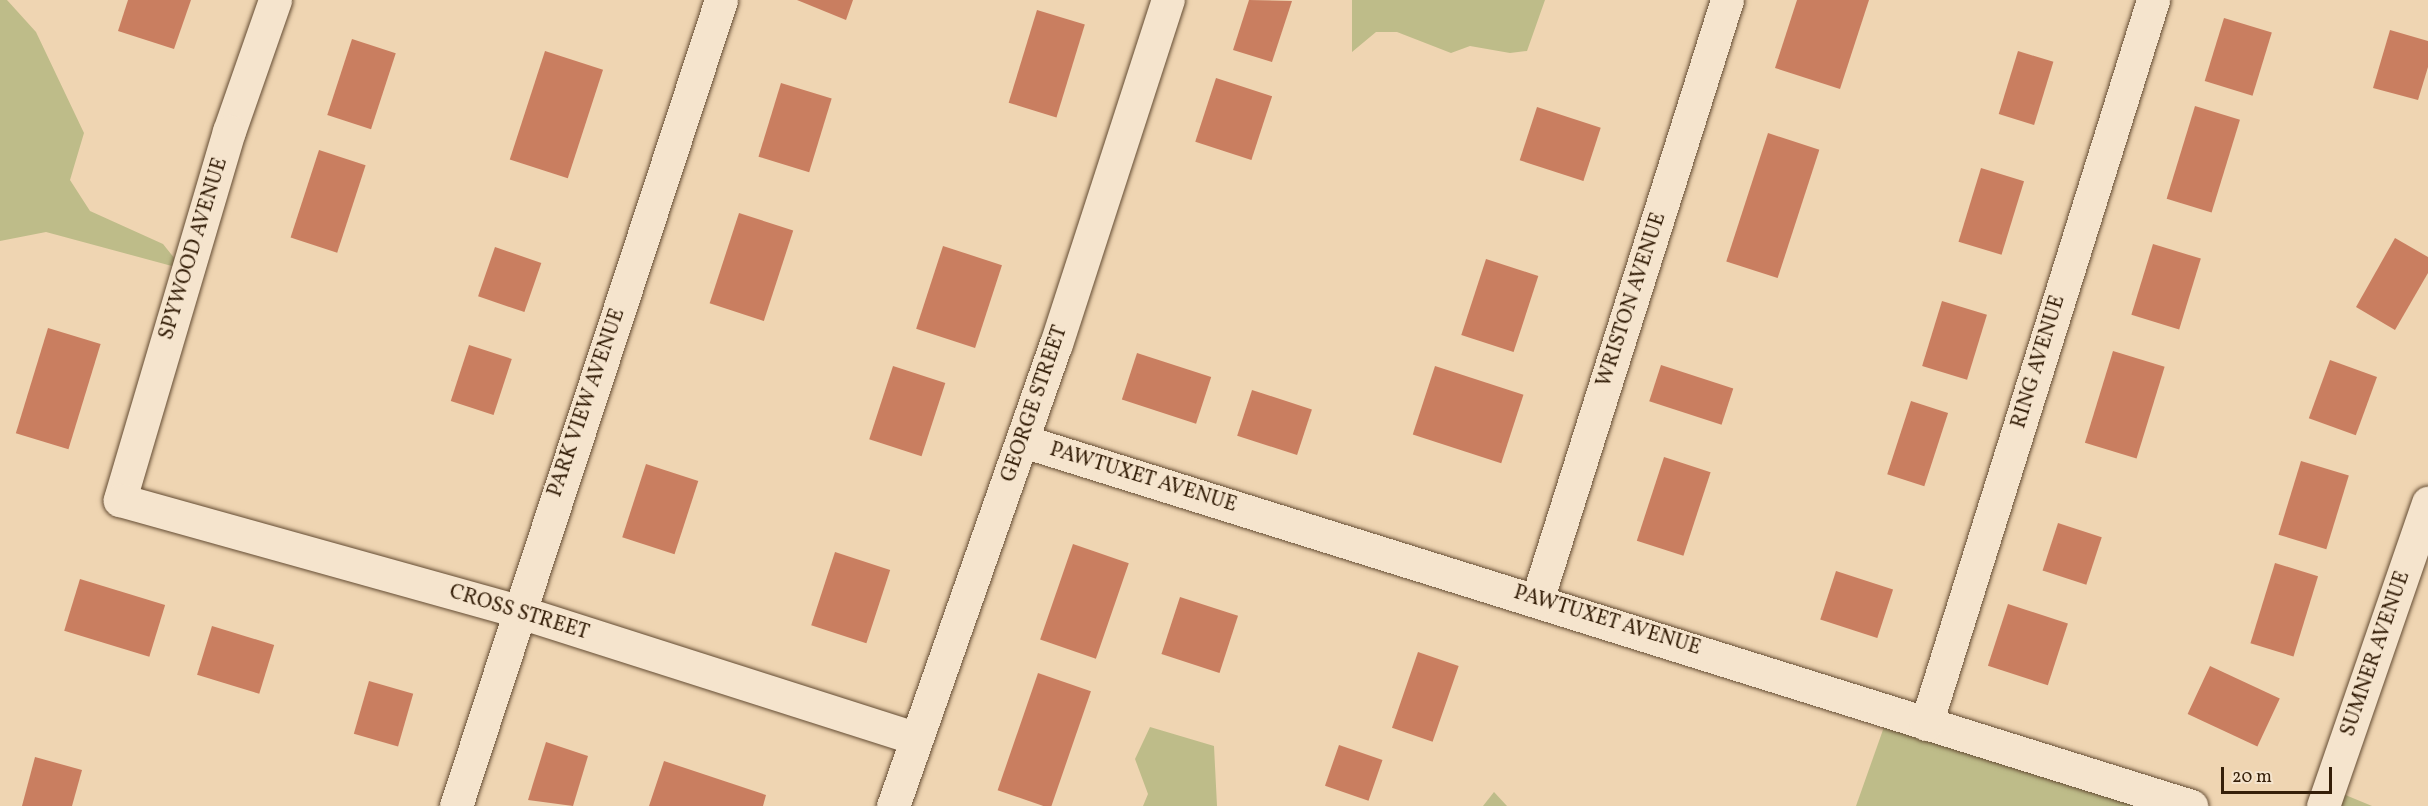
<!DOCTYPE html>
<html>
<head>
<meta charset="utf-8">
<style>
  body { margin:0 }
  #map { position:relative; width:2428px; height:806px; overflow:hidden; background:#efd5b2; font-family:Vollkorn,serif }
  div>[style] { position:absolute }
  .green>* { inset:0; background:#bebc89 }
  .building>* { inset:0; background:#c97e60; transform-origin:0 0 }
  .roads { filter:drop-shadow(0 0 2px #644c33) drop-shadow(0 0 2px #644c33) }
  .minor>* { height:33px; margin:-16.5px; padding:0 16.5px; transform-origin:16.5px; border-radius:16.5px; background:#f5e4cd }
  span { translate:-50% -50%; white-space:nowrap; text-align:center; line-height:1.15; -webkit-text-stroke:4.5px #f5e4cd; paint-order:stroke }
  .street-label { font-size:21px; color:#351f09 }
  .scale { position:absolute; left:2221px; top:767px; width:111px; height:27px; box-sizing:border-box; border:3px solid #351f09; border-top:0; padding-left:8px; font-size:18px; line-height:21px; white-space:nowrap; color:#351f09; -webkit-text-stroke:4px #f5e4cd; paint-order:stroke }
</style>
</head>
<body>
<div id="map">
  <div class="green">
    <i style="clip-path:polygon(0 0,7px 0,36px 32px,84px 133px,70px 180px,90px 211px,163px 244px,183px 269px,46px 232px,0 241px)"></i>
    <i style="clip-path:polygon(1352px 0,1545px 0,1527px 51px,1510px 53px,1470px 46px,1451px 53px,1397px 32px,1376px 32px,1352px 52px)"></i>
    <i style="clip-path:polygon(1890px 710px,2174px 806px,1856px 806px)"></i>
    <i style="clip-path:polygon(1150px 727px,1214px 746px,1217px 806px,1143px 806px,1148px 794px,1135px 759px)"></i>
    <i style="clip-path:polygon(2331px 789px,2372px 806px,2320px 806px)"></i>
    <i style="clip-path:polygon(1494px 792px,1507px 806px,1483px 806px)"></i>
  </div>
  <div class="building">
    <i style="clip-path:polygon(128px 0,191px 0,174px 49px,118px 31px)"></i>
    <i style="clip-path:polygon(797px 0,853px 0,846px 20px)"></i>
    <i style="clip-path:polygon(1249px 0,1292px 1px,1272px 62px,1233px 50px)"></i>
    <i style="clip-path:polygon(1797px 0,1869px 0,1840px 89px,1775px 68px)"></i>
    <i style="left:1037px;top:10px;width:50px;height:97px;rotate:17deg"></i>
    <i style="left:2224px;top:18px;width:50px;height:66px;rotate:17deg"></i>
    <i style="clip-path:polygon(2390px 30px,2428px 41px,2428px 67px,2418px 100px,2373px 88px)"></i>
    <i style="left:352px;top:39px;width:46px;height:80px;rotate:18deg"></i>
    <i style="left:545px;top:51px;width:61px;height:114px;rotate:18deg"></i>
    <i style="left:2018px;top:51px;width:37px;height:66px;rotate:17deg"></i>
    <i style="left:1216px;top:78px;width:59px;height:67px;rotate:18deg"></i>
    <i style="left:781px;top:83px;width:53px;height:77px;rotate:17deg"></i>
    <i style="left:2195px;top:106px;width:47px;height:97px;rotate:17deg"></i>
    <i style="left:1537px;top:107px;width:67px;height:56px;rotate:18deg"></i>
    <i style="left:1768px;top:133px;width:54px;height:135px;rotate:18deg"></i>
    <i style="left:319px;top:150px;width:49px;height:92px;rotate:18deg"></i>
    <i style="left:1981px;top:168px;width:45px;height:77px;rotate:17deg"></i>
    <i style="left:739px;top:213px;width:57px;height:95px;rotate:18deg"></i>
    <i style="clip-path:polygon(2395px 238px,2428px 257px,2428px 273px,2395px 330px,2356px 307px)"></i>
    <i style="left:2153px;top:244px;width:50px;height:74px;rotate:17deg"></i>
    <i style="left:943px;top:246px;width:62px;height:87px;rotate:18deg"></i>
    <i style="left:495px;top:247px;width:49px;height:52px;rotate:19deg"></i>
    <i style="left:1486px;top:259px;width:55px;height:80px;rotate:18deg"></i>
    <i style="left:1942px;top:301px;width:47px;height:68px;rotate:17deg"></i>
    <i style="left:48px;top:328px;width:55px;height:110px;rotate:17deg"></i>
    <i style="left:469px;top:345px;width:45px;height:59px;rotate:18deg"></i>
    <i style="left:2113px;top:351px;width:54px;height:96px;rotate:17deg"></i>
    <i style="left:1137px;top:353px;width:78px;height:49px;rotate:18deg"></i>
    <i style="left:2330px;top:360px;width:50px;height:62px;rotate:20deg"></i>
    <i style="left:1661px;top:365px;width:76px;height:38px;rotate:18deg"></i>
    <i style="left:893px;top:366px;width:55px;height:77px;rotate:18deg"></i>
    <i style="left:1435px;top:366px;width:93px;height:72px;rotate:18deg"></i>
    <i style="left:1252px;top:390px;width:63px;height:48px;rotate:18deg"></i>
    <i style="left:1911px;top:401px;width:39px;height:77px;rotate:18deg"></i>
    <i style="left:1664px;top:457px;width:49px;height:88px;rotate:18deg"></i>
    <i style="left:2301px;top:461px;width:50px;height:77px;rotate:17deg"></i>
    <i style="left:646px;top:464px;width:55px;height:77px;rotate:18deg"></i>
    <i style="left:2058px;top:523px;width:46px;height:50px;rotate:18deg"></i>
    <i style="left:1073px;top:544px;width:59px;height:101px;rotate:19deg"></i>
    <i style="left:835px;top:552px;width:58px;height:77px;rotate:18deg"></i>
    <i style="left:2275px;top:563px;width:45px;height:84px;rotate:17deg"></i>
    <i style="left:1836px;top:571px;width:60px;height:51px;rotate:18deg"></i>
    <i style="left:80px;top:579px;width:89px;height:54px;rotate:17deg"></i>
    <i style="left:1180px;top:597px;width:61px;height:60px;rotate:18deg"></i>
    <i style="left:2008px;top:604px;width:63px;height:65px;rotate:18deg"></i>
    <i style="left:212px;top:626px;width:65px;height:51px;rotate:17deg"></i>
    <i style="left:1418px;top:652px;width:43px;height:80px;rotate:19deg"></i>
    <i style="left:2210px;top:666px;width:77px;height:53px;rotate:25deg"></i>
    <i style="left:1038px;top:673px;width:56px;height:124px;rotate:19deg"></i>
    <i style="left:369px;top:681px;width:46px;height:55px;rotate:16deg"></i>
    <i style="clip-path:polygon(546px 742px,588px 756px,573px 806px,528px 800px)"></i>
    <i style="left:1339px;top:745px;width:46px;height:43px;rotate:19deg"></i>
    <i style="clip-path:polygon(35px 757px,82px 770px,72px 806px,22px 806px)"></i>
    <i style="clip-path:polygon(664px 761px,766px 795px,763px 806px,649px 806px)"></i>
  </div>
  <div class="roads">
    <div class="minor">
      <i style="left:275px;top:0;width:139px;rotate:109.3deg"></i>
      <i style="left:229px;top:131px;width:385px;rotate:106.5deg"></i>
      <i style="left:120px;top:500px;width:412px;rotate:15.6deg"></i>
      <i style="left:517px;top:611px;width:418px;rotate:17.7deg"></i>
      <i style="left:1023px;top:441px;width:1224px;rotate:17.35deg"></i>
      <i style="left:1537px;top:600px;width:629px;rotate:-72.43deg"></i>
      <i style="left:1926px;top:724px;width:759px;rotate:-72.59deg"></i>
      <i style="left:456px;top:806px;width:848px;rotate:-71.8deg"></i>
      <i style="left:893px;top:806px;width:490px;rotate:-70.6deg"></i>
      <i style="left:1056px;top:344px;width:362px;rotate:-72deg"></i>
      <i style="left:2323px;top:806px;width:321px;rotate:-70.9deg"></i>
    </div>
  </div>
  <div class="street-label">
    <span style="left:194px;top:249px;rotate:-73deg">SPYWOOD AVENUE</span>
    <span style="left:1632px;top:300px;rotate:-72deg">WRISTON AVENUE</span>
    <span style="left:2039px;top:362px;rotate:-73deg">RING AVENUE</span>
    <span style="left:587px;top:403px;rotate:-71deg">PARK VIEW AVENUE</span>
    <span style="left:1035px;top:404px;rotate:-71deg">GEORGE STREET</span>
    <span style="left:1143px;top:478px;rotate:17deg">PAWTUXET AVENUE</span>
    <span style="left:519px;top:613px;rotate:17deg">CROSS STREET</span>
    <span style="left:1607px;top:621px;rotate:17deg">PAWTUXET AVENUE</span>
    <span style="left:2376px;top:654px;rotate:-71deg">SUMNER AVENUE</span>
  </div>
  <div class="scale">20 m</div>
</div>
</body>
</html>
